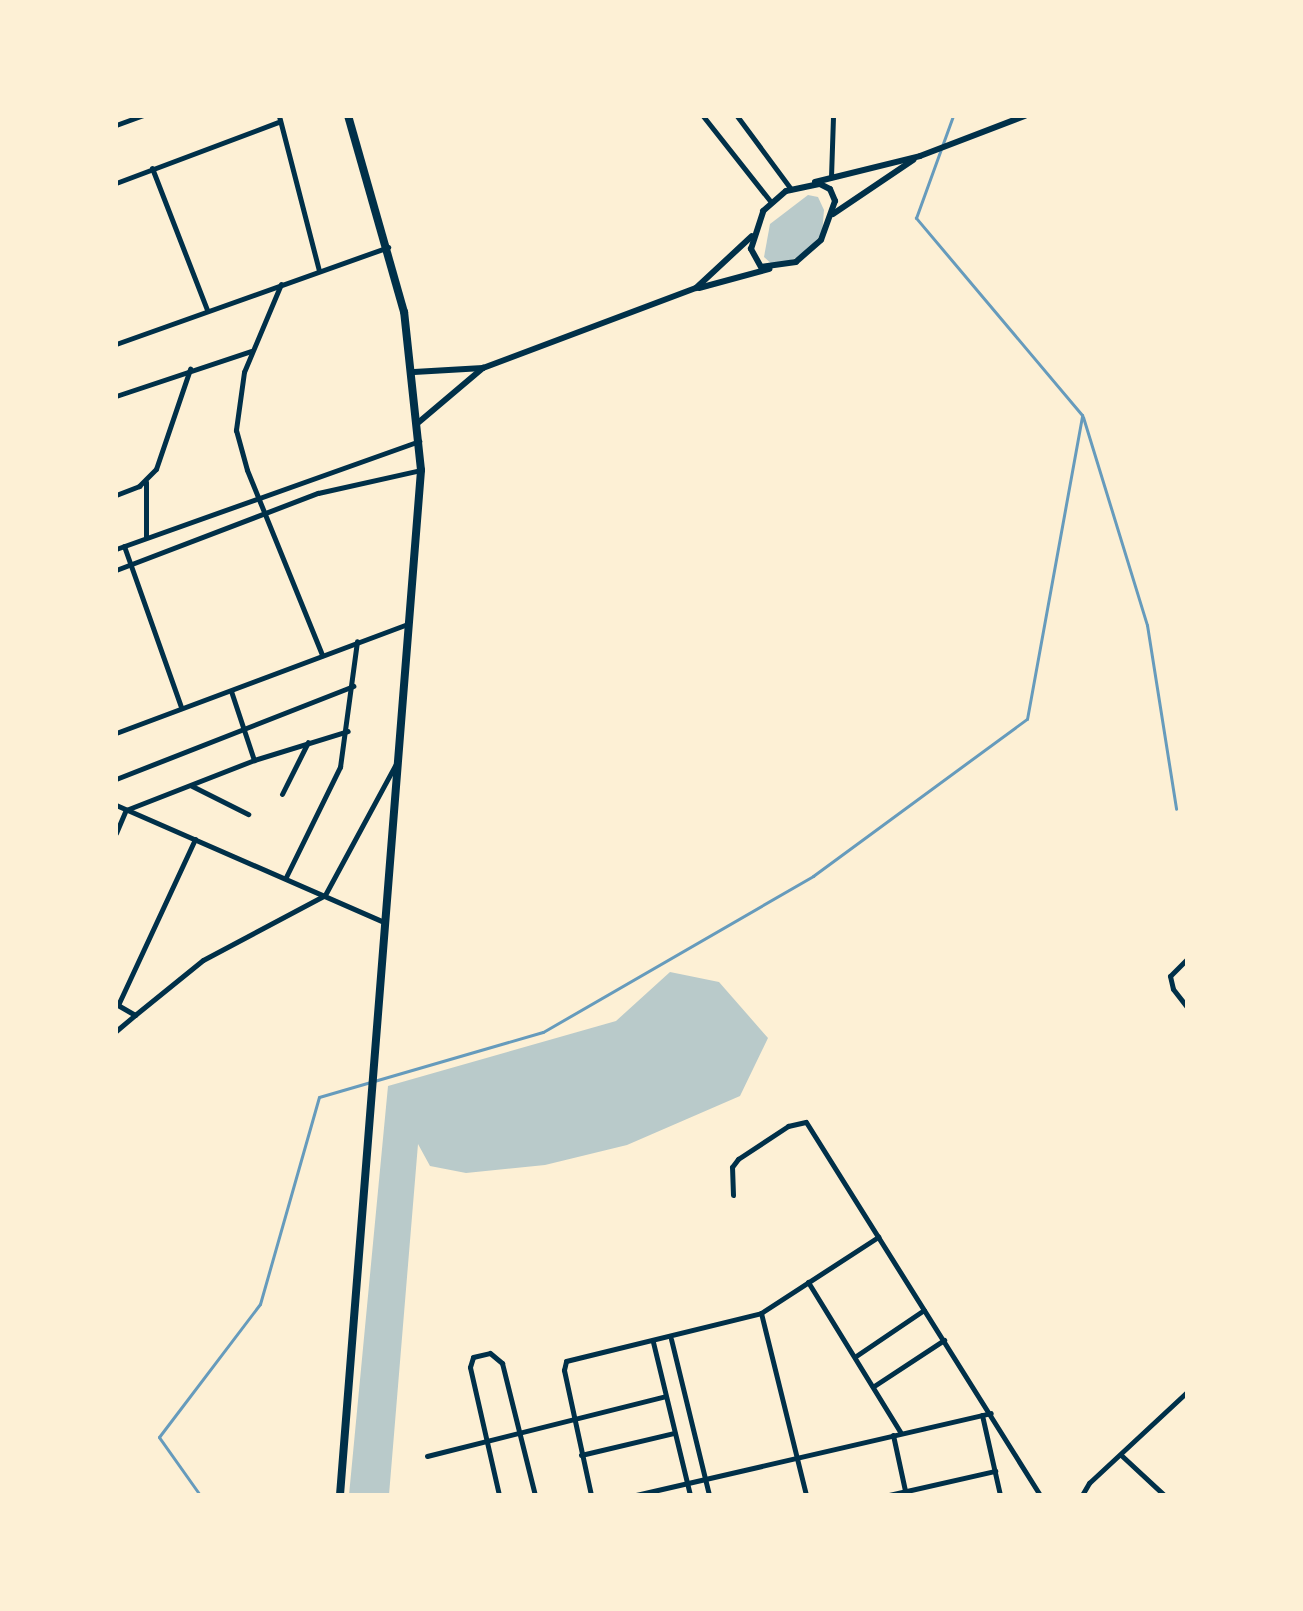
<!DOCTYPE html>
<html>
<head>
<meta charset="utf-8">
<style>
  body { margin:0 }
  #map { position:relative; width:1303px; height:1611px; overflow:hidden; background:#fdf0d5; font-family:Figtree,sans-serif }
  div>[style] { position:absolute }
  .green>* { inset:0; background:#b9caca }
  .stream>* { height:3px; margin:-1.5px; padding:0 1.5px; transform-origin:1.5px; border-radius:1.5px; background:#669bbc }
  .minor>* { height:5px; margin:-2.5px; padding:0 2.5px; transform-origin:2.5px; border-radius:2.5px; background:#003049 }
  .tertiary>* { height:6px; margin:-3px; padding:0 3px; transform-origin:3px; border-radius:3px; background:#003049 }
  .primary>* { height:8px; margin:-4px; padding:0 4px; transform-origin:4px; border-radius:4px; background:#003049 }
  span { translate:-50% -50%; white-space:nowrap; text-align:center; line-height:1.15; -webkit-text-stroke:7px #fdf0d5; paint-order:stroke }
  .frame { position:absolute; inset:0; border:118px solid #fdf0d5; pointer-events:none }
</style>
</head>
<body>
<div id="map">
  <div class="green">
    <i style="clip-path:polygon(808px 195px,818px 197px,824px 210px,822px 234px,802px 256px,774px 266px,764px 257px,770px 224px)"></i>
    <i style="clip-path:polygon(670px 972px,719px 982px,768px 1038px,740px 1096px,627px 1145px,545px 1165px,466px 1173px,430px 1166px,418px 1144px,389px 1495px,349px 1495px,388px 1086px,616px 1021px)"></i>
  </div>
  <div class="stream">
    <i style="left:1083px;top:417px;width:218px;rotate:72.9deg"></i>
    <i style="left:1147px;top:625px;width:186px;rotate:81deg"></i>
    <i style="left:200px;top:1495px;width:71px;rotate:-125.3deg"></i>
    <i style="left:159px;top:1437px;width:167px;rotate:-52.8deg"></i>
    <i style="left:260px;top:1304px;width:215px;rotate:-74.1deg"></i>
    <i style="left:319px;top:1097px;width:233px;rotate:-16.2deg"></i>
    <i style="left:543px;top:1032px;width:312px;rotate:-30deg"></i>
    <i style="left:813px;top:876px;width:265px;rotate:-36.3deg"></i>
    <i style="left:1027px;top:719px;width:309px;rotate:-79.7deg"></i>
    <i style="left:1082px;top:415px;width:258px;rotate:-130.1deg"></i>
    <i style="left:916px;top:218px;width:109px;rotate:-70.1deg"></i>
  </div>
  <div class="minor">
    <i style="left:279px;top:116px;width:160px;rotate:75.5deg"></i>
    <i style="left:703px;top:116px;width:110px;rotate:51.7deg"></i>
    <i style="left:737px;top:116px;width:91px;rotate:53.5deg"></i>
    <i style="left:116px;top:125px;width:27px;rotate:-20deg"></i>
    <i style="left:152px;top:168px;width:152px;rotate:68.8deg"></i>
    <i style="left:831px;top:177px;width:61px;rotate:-88.1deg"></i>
    <i style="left:116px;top:183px;width:173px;rotate:-20.6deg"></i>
    <i style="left:281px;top:284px;width:95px;rotate:112.8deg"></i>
    <i style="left:244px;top:372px;width:59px;rotate:97.9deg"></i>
    <i style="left:236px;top:430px;width:41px;rotate:74.6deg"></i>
    <i style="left:247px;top:470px;width:200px;rotate:67.9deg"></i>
    <i style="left:116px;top:344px;width:289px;rotate:-19.6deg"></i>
    <i style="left:116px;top:396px;width:142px;rotate:-18.4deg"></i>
    <i style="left:146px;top:482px;width:55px;rotate:90deg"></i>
    <i style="left:116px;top:495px;width:25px;rotate:-21deg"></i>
    <i style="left:139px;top:486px;width:24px;rotate:-45deg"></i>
    <i style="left:156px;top:469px;width:106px;rotate:-71.2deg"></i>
    <i style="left:124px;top:546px;width:171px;rotate:70.5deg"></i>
    <i style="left:116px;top:549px;width:322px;rotate:-19.6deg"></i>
    <i style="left:116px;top:570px;width:216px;rotate:-20.9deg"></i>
    <i style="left:318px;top:493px;width:106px;rotate:-12.6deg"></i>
    <i style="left:231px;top:691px;width:73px;rotate:71.6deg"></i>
    <i style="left:116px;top:733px;width:312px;rotate:-20.5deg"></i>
    <i style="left:116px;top:779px;width:255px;rotate:-21.4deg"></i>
    <i style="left:192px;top:786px;width:63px;rotate:26.6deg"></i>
    <i style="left:282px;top:794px;width:58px;rotate:-63.4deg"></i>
    <i style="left:116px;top:805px;width:292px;rotate:23.6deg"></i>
    <i style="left:116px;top:833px;width:25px;rotate:-67deg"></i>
    <i style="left:126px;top:810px;width:137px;rotate:-21.3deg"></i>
    <i style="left:254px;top:760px;width:98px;rotate:-17.1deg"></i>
    <i style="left:286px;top:877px;width:123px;rotate:-63.9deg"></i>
    <i style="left:340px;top:767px;width:127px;rotate:-82.3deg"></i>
    <i style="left:1187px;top:959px;width:24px;rotate:135deg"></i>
    <i style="left:1170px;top:976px;width:13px;rotate:77deg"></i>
    <i style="left:1173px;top:989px;width:23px;rotate:52deg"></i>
    <i style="left:116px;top:1004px;width:22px;rotate:30deg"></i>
    <i style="left:135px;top:1015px;width:87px;rotate:-39deg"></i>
    <i style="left:203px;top:960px;width:138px;rotate:-28deg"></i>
    <i style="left:325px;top:895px;width:151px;rotate:-61.6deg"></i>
    <i style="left:118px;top:1005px;width:183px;rotate:-65.1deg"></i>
    <i style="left:116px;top:1031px;width:25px;rotate:-40deg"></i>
    <i style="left:733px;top:1195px;width:28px;rotate:-92deg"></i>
    <i style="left:732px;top:1167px;width:10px;rotate:-53deg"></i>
    <i style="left:738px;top:1159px;width:60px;rotate:-33.4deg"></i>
    <i style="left:788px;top:1126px;width:18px;rotate:-13deg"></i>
    <i style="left:806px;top:1122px;width:440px;rotate:57.9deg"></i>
    <i style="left:808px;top:1282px;width:177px;rotate:58.4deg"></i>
    <i style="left:761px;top:1313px;width:187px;rotate:76.1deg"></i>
    <i style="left:671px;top:1339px;width:161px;rotate:76.3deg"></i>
    <i style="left:653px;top:1342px;width:157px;rotate:76.4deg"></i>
    <i style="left:856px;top:1356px;width:82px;rotate:-34.1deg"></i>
    <i style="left:874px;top:1386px;width:84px;rotate:-33.3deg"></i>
    <i style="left:982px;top:1415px;width:82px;rotate:77.3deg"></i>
    <i style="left:893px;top:1435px;width:61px;rotate:77.8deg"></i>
    <i style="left:581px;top:1455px;width:96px;rotate:-13.3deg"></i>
    <i style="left:1121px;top:1455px;width:59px;rotate:42.9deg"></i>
    <i style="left:427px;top:1456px;width:245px;rotate:-14.1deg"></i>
    <i style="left:499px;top:1495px;width:131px;rotate:-102.8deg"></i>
    <i style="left:470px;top:1367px;width:10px;rotate:-73deg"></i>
    <i style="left:473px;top:1357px;width:17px;rotate:-13deg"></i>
    <i style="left:490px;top:1353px;width:16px;rotate:40deg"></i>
    <i style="left:502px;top:1363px;width:136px;rotate:76deg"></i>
    <i style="left:591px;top:1495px;width:128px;rotate:-102.2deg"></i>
    <i style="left:564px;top:1370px;width:9px;rotate:-77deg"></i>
    <i style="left:566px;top:1361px;width:201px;rotate:-13.8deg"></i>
    <i style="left:761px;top:1313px;width:140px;rotate:-33deg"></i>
    <i style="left:636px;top:1495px;width:364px;rotate:-13deg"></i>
    <i style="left:889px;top:1495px;width:109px;rotate:-12.8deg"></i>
    <i style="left:1082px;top:1495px;width:14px;rotate:-60deg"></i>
    <i style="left:1089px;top:1483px;width:134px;rotate:-42.9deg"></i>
  </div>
  <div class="tertiary">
    <i style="left:815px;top:182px;width:108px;rotate:-13.9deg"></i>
    <i style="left:920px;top:156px;width:112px;rotate:-20.9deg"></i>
    <i style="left:820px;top:184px;width:11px;rotate:27deg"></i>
    <i style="left:830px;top:189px;width:13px;rotate:67deg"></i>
    <i style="left:835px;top:201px;width:41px;rotate:109.7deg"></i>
    <i style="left:821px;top:240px;width:33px;rotate:139deg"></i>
    <i style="left:796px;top:262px;width:35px;rotate:172deg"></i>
    <i style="left:761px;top:267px;width:21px;rotate:-119deg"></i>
    <i style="left:751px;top:249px;width:40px;rotate:-72deg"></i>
    <i style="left:763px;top:211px;width:30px;rotate:-41deg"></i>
    <i style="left:786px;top:191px;width:35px;rotate:-12deg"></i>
    <i style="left:833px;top:214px;width:97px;rotate:-34deg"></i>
    <i style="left:699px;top:288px;width:73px;rotate:-15.2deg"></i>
    <i style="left:414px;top:372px;width:69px;rotate:-3.3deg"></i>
    <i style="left:483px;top:368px;width:228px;rotate:-20.6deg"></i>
    <i style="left:696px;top:288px;width:76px;rotate:-42.9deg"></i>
    <i style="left:419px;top:422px;width:84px;rotate:-40.2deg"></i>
  </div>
  <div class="primary">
    <i style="left:340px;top:1495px;width:1028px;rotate:-85.48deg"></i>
    <i style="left:421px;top:470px;width:159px;rotate:-96.1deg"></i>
    <i style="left:404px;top:312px;width:204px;rotate:-105.9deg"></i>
  </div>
  <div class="frame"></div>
</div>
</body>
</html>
